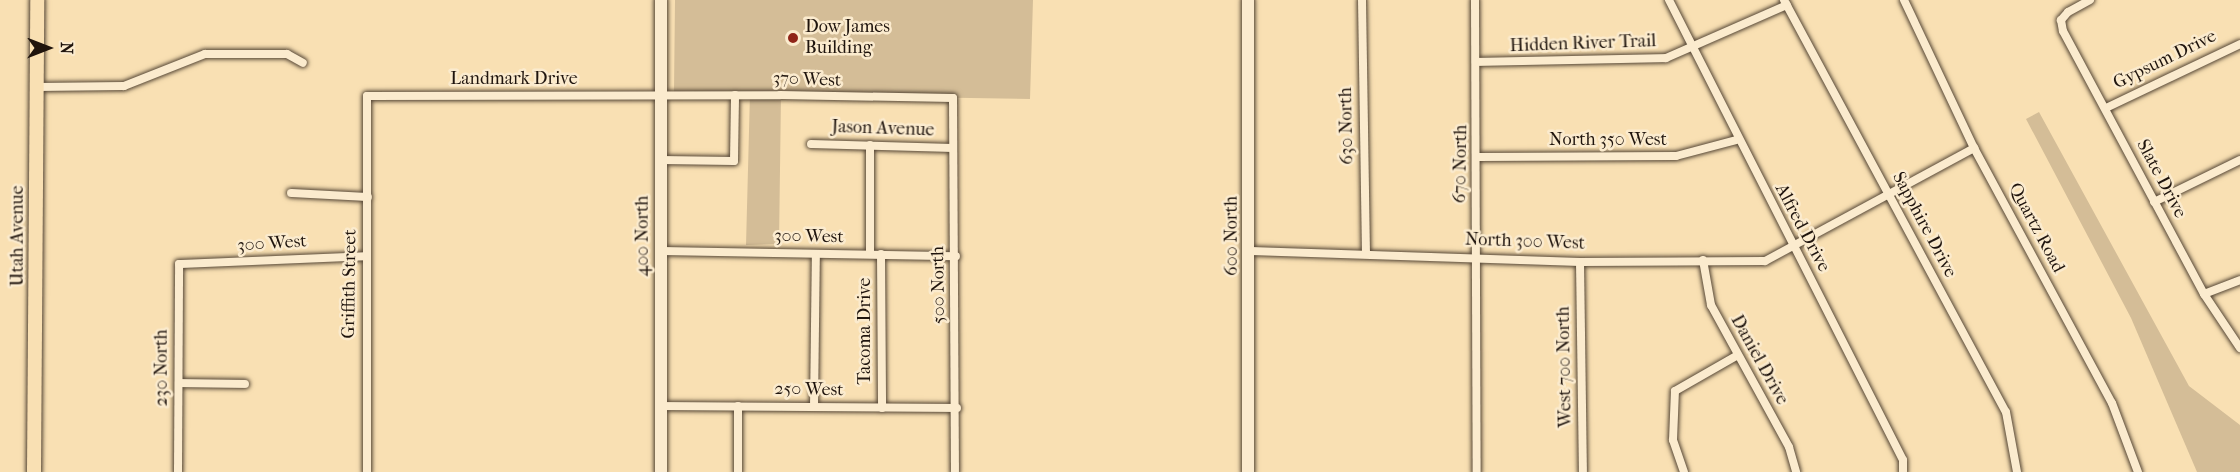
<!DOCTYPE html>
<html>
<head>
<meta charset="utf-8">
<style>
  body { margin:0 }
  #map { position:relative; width:2240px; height:472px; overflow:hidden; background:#f9e0b3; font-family:"IM FELL French Canon",serif }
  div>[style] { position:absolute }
  .green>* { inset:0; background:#d4bd97 }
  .roads { filter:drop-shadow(0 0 2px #564736) drop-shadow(0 0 2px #564736) }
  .street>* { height:8px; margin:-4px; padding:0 4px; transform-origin:4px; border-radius:4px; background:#fbebce }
  .secondary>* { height:12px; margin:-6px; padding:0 6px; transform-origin:6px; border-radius:6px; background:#fbebce }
  .primary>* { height:14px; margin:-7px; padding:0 7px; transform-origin:7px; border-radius:7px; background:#f9e0b3 }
  .dots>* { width:16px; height:16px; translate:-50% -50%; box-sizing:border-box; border:3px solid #fbebce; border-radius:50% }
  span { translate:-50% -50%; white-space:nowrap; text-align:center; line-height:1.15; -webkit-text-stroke:5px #fbebce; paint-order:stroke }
  .poi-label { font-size:18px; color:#1f140d }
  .left { translate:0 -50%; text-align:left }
  .street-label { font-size:18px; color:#1f140d }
  .north { position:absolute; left:18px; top:18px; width:60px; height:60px; -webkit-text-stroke:4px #fbebce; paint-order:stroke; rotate:90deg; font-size:16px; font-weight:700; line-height:24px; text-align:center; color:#1f140d }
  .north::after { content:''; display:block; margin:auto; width:21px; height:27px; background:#1f140d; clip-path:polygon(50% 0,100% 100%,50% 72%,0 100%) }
</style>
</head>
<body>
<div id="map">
  <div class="green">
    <i style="clip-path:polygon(675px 0,1033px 0,1030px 99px,781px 95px,779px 244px,746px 245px,750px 93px,674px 92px)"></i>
    <i style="clip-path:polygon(2039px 112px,2189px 386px,2240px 425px,2240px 472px,2197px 472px,2131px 318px,2026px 119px)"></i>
  </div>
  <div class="roads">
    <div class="street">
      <i style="left:1362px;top:0;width:253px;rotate:89.1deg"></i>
      <i style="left:1475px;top:0;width:472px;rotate:89.8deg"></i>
      <i style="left:1669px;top:0;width:516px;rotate:63.04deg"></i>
      <i style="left:1903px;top:460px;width:12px;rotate:90deg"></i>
      <i style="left:1784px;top:0;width:468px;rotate:61.7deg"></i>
      <i style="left:2006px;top:412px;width:61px;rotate:79.6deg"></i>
      <i style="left:1904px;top:0;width:164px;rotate:64.7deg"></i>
      <i style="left:1974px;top:148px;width:290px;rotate:61.6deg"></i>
      <i style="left:2112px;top:403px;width:74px;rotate:69.4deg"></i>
      <i style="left:2090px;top:0;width:25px;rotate:151deg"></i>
      <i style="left:2068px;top:12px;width:11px;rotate:131deg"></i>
      <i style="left:2061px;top:20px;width:11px;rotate:80deg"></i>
      <i style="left:2063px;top:31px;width:298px;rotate:61.8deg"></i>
      <i style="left:2204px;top:294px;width:65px;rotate:56.3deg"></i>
      <i style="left:1478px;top:62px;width:188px;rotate:-1.2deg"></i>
      <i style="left:1666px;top:58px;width:132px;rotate:-23.7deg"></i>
      <i style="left:37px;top:87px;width:87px;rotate:-0.7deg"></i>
      <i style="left:124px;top:86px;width:87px;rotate:-21.6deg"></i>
      <i style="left:205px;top:54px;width:82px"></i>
      <i style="left:287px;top:54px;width:18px;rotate:29deg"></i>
      <i style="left:2106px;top:108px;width:148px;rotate:-25.5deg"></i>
      <i style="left:811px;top:144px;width:142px;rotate:1.6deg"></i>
      <i style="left:1479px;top:157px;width:197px;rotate:-0.3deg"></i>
      <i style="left:1676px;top:156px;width:62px;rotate:-14.9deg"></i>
      <i style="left:661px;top:160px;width:73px;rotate:0.8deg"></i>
      <i style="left:734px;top:161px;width:66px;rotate:-89.1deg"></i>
      <i style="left:291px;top:193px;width:77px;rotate:3deg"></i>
      <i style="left:2154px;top:202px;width:96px;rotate:-26deg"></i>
      <i style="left:662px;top:251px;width:294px;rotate:1deg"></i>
      <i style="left:1251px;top:251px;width:329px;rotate:1.9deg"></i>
      <i style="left:1580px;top:262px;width:185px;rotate:-0.3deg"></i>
      <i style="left:1765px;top:261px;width:238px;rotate:-28.4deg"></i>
      <i style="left:870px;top:254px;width:109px;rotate:-90deg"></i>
      <i style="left:881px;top:254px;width:154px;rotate:89.6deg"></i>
      <i style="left:1703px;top:260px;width:46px;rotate:79.9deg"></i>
      <i style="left:1711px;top:305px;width:162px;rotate:61.2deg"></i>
      <i style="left:1789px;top:447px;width:26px;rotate:74deg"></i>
      <i style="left:1580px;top:262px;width:210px;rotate:89.2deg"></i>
      <i style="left:2204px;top:294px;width:39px;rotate:-21deg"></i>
      <i style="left:179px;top:383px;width:66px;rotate:0.9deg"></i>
      <i style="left:661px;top:406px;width:296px;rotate:0.4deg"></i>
      <i style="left:738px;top:406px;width:66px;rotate:90deg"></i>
      <i style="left:814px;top:407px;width:153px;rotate:-89.3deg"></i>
      <i style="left:178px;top:472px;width:208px;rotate:-89.7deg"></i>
      <i style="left:179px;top:264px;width:188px;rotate:-2.4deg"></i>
      <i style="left:367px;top:472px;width:376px;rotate:-90deg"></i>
      <i style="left:367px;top:96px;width:413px;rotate:-0.1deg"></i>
      <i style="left:780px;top:95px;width:173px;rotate:1deg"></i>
      <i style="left:953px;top:98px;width:374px;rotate:89.7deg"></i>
      <i style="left:1684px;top:472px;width:34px;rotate:-109deg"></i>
      <i style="left:1673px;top:440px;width:49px;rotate:-87.7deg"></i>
      <i style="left:1675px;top:391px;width:70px;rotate:-29.8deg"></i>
    </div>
    <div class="secondary">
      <i style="left:661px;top:0;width:472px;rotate:90deg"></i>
      <i style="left:1248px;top:0;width:472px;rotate:90deg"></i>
    </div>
    <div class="primary">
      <i style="left:34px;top:472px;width:472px;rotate:-89.6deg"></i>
    </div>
  </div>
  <div class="dots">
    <i style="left:793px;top:38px;background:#8f2418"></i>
  </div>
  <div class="poi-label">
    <span class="left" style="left:805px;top:38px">Dow James<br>Building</span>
  </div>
  <div class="street-label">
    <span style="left:1583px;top:44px;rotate:-2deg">Hidden River Trail</span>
    <span style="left:2165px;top:60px;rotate:-26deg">Gypsum Drive</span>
    <span style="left:514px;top:79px">Landmark Drive</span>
    <span style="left:807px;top:80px;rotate:2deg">370 West</span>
    <span style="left:1347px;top:126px;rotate:-91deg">630 North</span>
    <span style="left:883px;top:129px;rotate:2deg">Jason Avenue</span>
    <span style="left:1608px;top:140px">North 350 West</span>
    <span style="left:1461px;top:164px;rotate:-89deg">670 North</span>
    <span style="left:2161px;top:179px;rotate:62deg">Slate Drive</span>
    <span style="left:1924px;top:225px;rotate:62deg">Sapphire Drive</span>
    <span style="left:1802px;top:228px;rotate:62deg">Alfred Drive</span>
    <span style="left:2036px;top:228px;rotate:62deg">Quartz Road</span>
    <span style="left:18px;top:236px;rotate:-90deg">Utah Avenue</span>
    <span style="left:643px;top:236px;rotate:-90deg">400 North</span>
    <span style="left:1232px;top:236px;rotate:-90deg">600 North</span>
    <span style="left:809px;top:237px;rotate:1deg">300 West</span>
    <span style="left:1525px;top:242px;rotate:2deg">North 300 West</span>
    <span style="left:272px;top:244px;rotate:-4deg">300 West</span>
    <span style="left:350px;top:284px;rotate:-89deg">Griffith Street</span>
    <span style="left:939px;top:285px;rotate:-91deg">500 North</span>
    <span style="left:865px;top:331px;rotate:-90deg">Tacoma Drive</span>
    <span style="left:1759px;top:360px;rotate:61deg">Daniel Drive</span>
    <span style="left:1565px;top:367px;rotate:-91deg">West 700 North</span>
    <span style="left:162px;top:368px;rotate:-90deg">230 North</span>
    <span style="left:809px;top:390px;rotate:1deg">250 West</span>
  </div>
  <div class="north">N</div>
</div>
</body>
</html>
